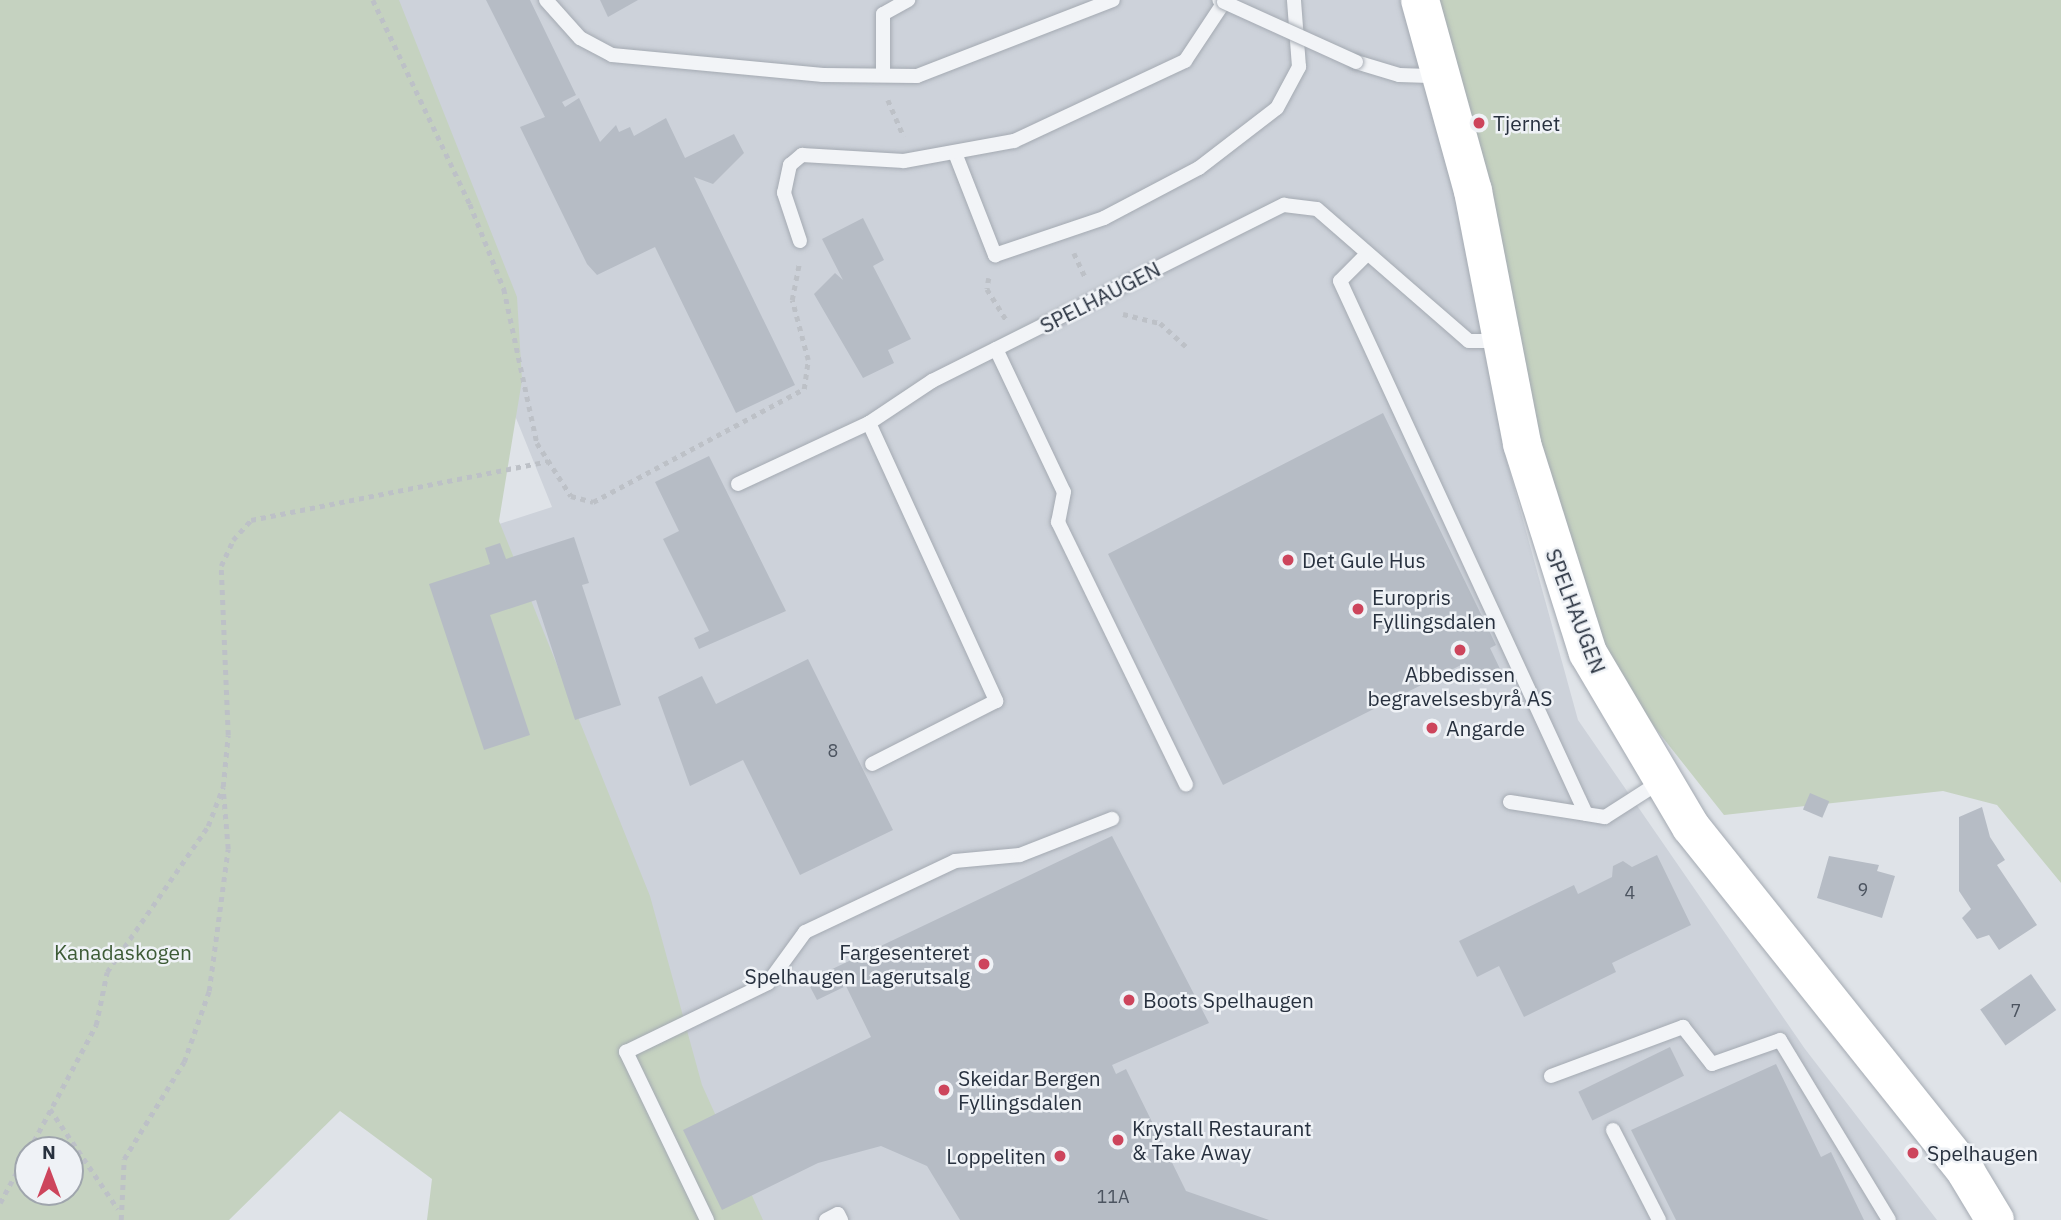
<!DOCTYPE html>
<html>
<head>
<meta charset="utf-8">
<style>
  body { margin:0 }
  #map { position:relative; width:2061px; height:1220px; overflow:hidden; background:#dfe3e8; font-family:"IBM Plex Sans",sans-serif }
  div>[style] { position:absolute }
  .built>* { inset:0; background:#cdd2da }
  .green>* { inset:0; background:#c5d2c0 }
  .building>* { inset:0; background:#b6bcc5; transform-origin:0 0 }
  .path>* { height:4.5px; margin-top:-2.25px; transform-origin:0; background:repeating-linear-gradient(90deg,#bdc1c7 0 5px,transparent 0 10px) }
  .roads { filter:drop-shadow(0 0 2px #a4aab2) drop-shadow(0 0 2px #a4aab2) }
  .lane>* { height:14px; margin:-7px; padding:0 7px; transform-origin:7px; border-radius:7px; background:#f2f4f7 }
  .secondary>* { height:38px; margin:-19px; padding:0 19px; transform-origin:19px; border-radius:19px; background:#fff }
  .bridges { filter:drop-shadow(0 0 2px #a4aab2) drop-shadow(0 0 2px #a4aab2) }
  .lane-bridge>* { height:14px; margin:-7px; padding:0 7px; transform-origin:7px; border-radius:7px; background:#f2f4f7 }
  .dots>* { width:19px; height:19px; translate:-50% -50%; box-sizing:border-box; border:4px solid #eff2f6; border-radius:50% }
  span { translate:-50% -50%; white-space:nowrap; text-align:center; line-height:1.15; -webkit-text-stroke:5px #eff2f6; paint-order:stroke }
  .number-label { font-size:18px; color:#4c5460 }
  .number-label span { -webkit-text-stroke-width:0 }
  .poi-label { font-size:21px; color:#28313f }
  .left { translate:0 -50%; text-align:left }
  .right { translate:-100% -50%; text-align:right }
  .street-label { font-size:21px; color:#28313f }
  .park-label { font-size:21px; color:#3d5b36 }
  .north { position:absolute; left:14px; top:1136px; width:70px; height:70px; box-sizing:border-box; background:#eff2f6; border:2px solid #9fa5ad; border-radius:50%; rotate:0deg; font-size:19px; font-weight:700; line-height:28px; text-align:center; color:#28313f }
  .north::after { content:''; display:block; margin:auto; width:24px; height:32px; background:#cd455c; clip-path:polygon(50% 0,100% 100%,50% 72%,0 100%) }
</style>
</head>
<body>
<div id="map">
  <div class="built">
    <i style="clip-path:polygon(347px 0,1404px 0,1433px 83px,1504px 451px,1578px 720px,1805px 1049px,1937px 1220px,641px 1220px,363px 568px,552px 507px)"></i>
  </div>
  <div class="green">
    <i style="clip-path:polygon(evenodd,0 0,399px 0,517px 297px,522px 380px,499px 521px,650px 896px,702px 1085px,763px 1220px,427px 1220px,432px 1179px,340px 1111px,229px 1220px,0 1220px,0 0,28px 1150px,70px 1150px,70px 1192px,28px 1192px,28px 1150px)"></i>
    <i style="clip-path:polygon(1435px 0,2061px 0,2061px 883px,1997px 805px,1943px 791px,1724px 815px,1618px 681px,1584px 631px)"></i>
  </div>
  <div class="building">
    <i style="clip-path:polygon(486px 0,530px 0,576px 95px,562px 102px,565px 107px,579px 98px,600px 142px,616px 125px,619px 132px,630px 127px,634px 136px,666px 118px,685px 158px,734px 134px,744px 153px,713px 184px,694px 177px,795px 385px,736px 413px,655px 247px,597px 275px,587px 264px,520px 127px,545px 117px)"></i>
    <i style="clip-path:polygon(600px 0,638px 0,608px 17px)"></i>
    <i style="clip-path:polygon(863px 218px,884px 260px,873px 266px,911px 339px,888px 350px,894px 363px,863px 378px,814px 294px,835px 273px,843px 280px,822px 239px)"></i>
    <i style="clip-path:polygon(1383px 413px,1496px 645px,1490px 648px,1501px 671px,1476px 684px,1465px 663px,1223px 785px,1108px 554px)"></i>
    <i style="clip-path:polygon(709px 456px,786px 611px,699px 649px,694px 638px,709px 631px,663px 539px,679px 531px,655px 482px)"></i>
    <i style="clip-path:polygon(574px 537px,589px 583px,582px 585px,621px 705px,575px 720px,536px 600px,490px 615px,530px 735px,484px 750px,429px 584px,490px 564px,485px 548px,500px 543px,506px 559px)"></i>
    <i style="clip-path:polygon(808px 659px,893px 830px,800px 875px,743px 760px,690px 786px,658px 697px,702px 676px,716px 704px)"></i>
    <i style="left:1810px;top:793px;width:21px;height:18px;rotate:23deg"></i>
    <i style="clip-path:polygon(1982px 807px,1990px 837px,2005px 860px,1997px 865px,2037px 925px,1999px 950px,1989px 935px,1977px 939px,1962px 918px,1971px 909px,1959px 891px,1959px 817px)"></i>
    <i style="clip-path:polygon(1112px 836px,1209px 1023px,1112px 1065px,1116px 1074px,1126px 1069px,1186px 1191px,1269px 1220px,960px 1220px,927px 1166px,881px 1146px,818px 1163px,722px 1210px,683px 1130px,871px 1037px,846px 986px,817px 1000px,807px 981px)"></i>
    <i style="clip-path:polygon(1657px 855px,1691px 925px,1612px 963px,1616px 972px,1524px 1017px,1499px 966px,1477px 977px,1459px 941px,1574px 885px,1578px 894px,1612px 877px,1613px 866px,1623px 861px,1632px 867px)"></i>
    <i style="clip-path:polygon(1829px 856px,1879px 865px,1877px 871px,1895px 876px,1882px 918px,1817px 898px)"></i>
    <i style="left:2031px;top:974px;width:44px;height:62px;rotate:55deg"></i>
    <i style="left:1670px;top:1047px;width:32px;height:102px;rotate:64deg"></i>
    <i style="clip-path:polygon(1776px 1064px,1821px 1157px,1831px 1152px,1864px 1220px,1676px 1220px,1631px 1130px)"></i>
  </div>
  <div class="path">
    <i style="left:373px;top:0;width:226px;rotate:64.6deg"></i>
    <i style="left:470px;top:204px;width:92px;rotate:68.2deg"></i>
    <i style="left:504px;top:289px;width:157px;rotate:77.9deg"></i>
    <i style="left:537px;top:443px;width:63px;rotate:57.3deg"></i>
    <i style="left:571px;top:496px;width:23px;rotate:15deg"></i>
    <i style="left:593px;top:502px;width:239px;rotate:-28.2deg"></i>
    <i style="left:804px;top:389px;width:29px;rotate:-82deg"></i>
    <i style="left:808px;top:360px;width:62px;rotate:-104.9deg"></i>
    <i style="left:792px;top:300px;width:36px;rotate:-79deg"></i>
    <i style="left:888px;top:100px;width:40px;rotate:66.6deg"></i>
    <i style="left:1074px;top:253px;width:26px;rotate:65deg"></i>
    <i style="left:989px;top:278px;width:11px;rotate:100deg"></i>
    <i style="left:987px;top:289px;width:36px;rotate:58deg"></i>
    <i style="left:1123px;top:314px;width:38px;rotate:14deg"></i>
    <i style="left:1160px;top:323px;width:38px;rotate:42deg"></i>
    <i style="left:50px;top:1109px;width:121px;rotate:55.8deg"></i>
    <i style="left:29px;top:1150px;width:142px;rotate:-61.8deg"></i>
    <i style="left:96px;top:1025px;width:54px;rotate:-78.3deg"></i>
    <i style="left:107px;top:972px;width:178px;rotate:-55.3deg"></i>
    <i style="left:208px;top:826px;width:42px;rotate:-69deg"></i>
    <i style="left:223px;top:787px;width:52px;rotate:-84.5deg"></i>
    <i style="left:228px;top:735px;width:169px;rotate:-92.4deg"></i>
    <i style="left:221px;top:566px;width:29px;rotate:-65deg"></i>
    <i style="left:233px;top:540px;width:27px;rotate:-48deg"></i>
    <i style="left:251px;top:520px;width:303px;rotate:-11.2deg"></i>
    <i style="left:0;top:1203px;width:59px;rotate:-61.7deg"></i>
    <i style="left:121px;top:1220px;width:61px;rotate:-87.2deg"></i>
    <i style="left:124px;top:1159px;width:114px;rotate:-58.3deg"></i>
    <i style="left:184px;top:1062px;width:75px;rotate:-70.6deg"></i>
    <i style="left:209px;top:991px;width:143px;rotate:-82.4deg"></i>
    <i style="left:228px;top:849px;width:59px;rotate:-94.8deg"></i>
  </div>
  <div class="roads">
    <div class="lane">
      <i style="left:546px;top:0;width:51px;rotate:48.2deg"></i>
      <i style="left:580px;top:38px;width:36px;rotate:28deg"></i>
      <i style="left:612px;top:55px;width:212px;rotate:5.4deg"></i>
      <i style="left:823px;top:75px;width:94px;rotate:0.6deg"></i>
      <i style="left:917px;top:76px;width:210px;rotate:-21.2deg"></i>
      <i style="left:1356px;top:62px;width:45px;rotate:16.8deg"></i>
      <i style="left:1399px;top:75px;width:38px;rotate:2deg"></i>
      <i style="left:883px;top:75px;width:61px;rotate:-90deg"></i>
      <i style="left:883px;top:14px;width:29px;rotate:-29deg"></i>
      <i style="left:955px;top:153px;width:110px;rotate:68.6deg"></i>
      <i style="left:995px;top:255px;width:115px;rotate:-18.7deg"></i>
      <i style="left:1104px;top:218px;width:107px;rotate:-27.8deg"></i>
      <i style="left:1199px;top:168px;width:98px;rotate:-37.6deg"></i>
      <i style="left:1277px;top:108px;width:47px;rotate:-61.8deg"></i>
      <i style="left:1299px;top:67px;width:67px;rotate:-94.3deg"></i>
      <i style="left:800px;top:241px;width:51px;rotate:-108.4deg"></i>
      <i style="left:784px;top:193px;width:29px;rotate:-78deg"></i>
      <i style="left:790px;top:165px;width:16px;rotate:-40deg"></i>
      <i style="left:802px;top:155px;width:102px;rotate:3.4deg"></i>
      <i style="left:904px;top:161px;width:112px;rotate:-10.3deg"></i>
      <i style="left:1014px;top:141px;width:189px;rotate:-25.1deg"></i>
      <i style="left:1185px;top:61px;width:71px;rotate:-56.5deg"></i>
      <i style="left:1224px;top:2px;width:5px;rotate:-158deg"></i>
      <i style="left:1367px;top:254px;width:38px;rotate:135deg"></i>
      <i style="left:1340px;top:281px;width:587px;rotate:65.22deg"></i>
      <i style="left:996px;top:349px;width:158px;rotate:64.6deg"></i>
      <i style="left:1064px;top:492px;width:31px;rotate:101deg"></i>
      <i style="left:1058px;top:522px;width:292px;rotate:64deg"></i>
      <i style="left:869px;top:423px;width:306px;rotate:65.4deg"></i>
      <i style="left:996px;top:701px;width:139px;rotate:153.1deg"></i>
      <i style="left:738px;top:484px;width:145px;rotate:-25deg"></i>
      <i style="left:869px;top:423px;width:76px;rotate:-33.7deg"></i>
      <i style="left:932px;top:381px;width:394px;rotate:-26.6deg"></i>
      <i style="left:1284px;top:205px;width:33px;rotate:7deg"></i>
      <i style="left:1317px;top:209px;width:201px;rotate:41deg"></i>
      <i style="left:1469px;top:341px;width:32px"></i>
      <i style="left:1510px;top:802px;width:96px;rotate:9deg"></i>
      <i style="left:1605px;top:817px;width:67px;rotate:-32.7deg"></i>
      <i style="left:1551px;top:1076px;width:141px;rotate:-20.4deg"></i>
      <i style="left:1683px;top:1027px;width:47px;rotate:51.9deg"></i>
      <i style="left:1712px;top:1064px;width:72px;rotate:-19.4deg"></i>
      <i style="left:1780px;top:1040px;width:210px;rotate:58.8deg"></i>
      <i style="left:1613px;top:1130px;width:101px;rotate:62.9deg"></i>
      <i style="left:707px;top:1220px;width:187px;rotate:-115.7deg"></i>
      <i style="left:626px;top:1052px;width:158px;rotate:-25.9deg"></i>
      <i style="left:768px;top:983px;width:63px;rotate:-54deg"></i>
      <i style="left:805px;top:932px;width:166px;rotate:-25.3deg"></i>
      <i style="left:955px;top:861px;width:65px;rotate:-5.3deg"></i>
      <i style="left:1020px;top:855px;width:99px;rotate:-21.4deg"></i>
      <i style="left:826px;top:1220px;width:13px;rotate:-27deg"></i>
      <i style="left:838px;top:1214px;width:7px;rotate:63deg"></i>
    </div>
    <div class="secondary">
      <i style="left:1420px;top:0;width:198px;rotate:74.5deg"></i>
      <i style="left:1473px;top:191px;width:258px;rotate:79deg"></i>
      <i style="left:1522px;top:444px;width:219px;rotate:72.5deg"></i>
      <i style="left:1588px;top:653px;width:202px;rotate:59.4deg"></i>
      <i style="left:1691px;top:827px;width:441px;rotate:51.4deg"></i>
      <i style="left:1966px;top:1172px;width:56px;rotate:58.9deg"></i>
    </div>
  </div>
  <div class="bridges">
    <div class="lane-bridge">
      <i style="left:1224px;top:2px;width:145px;rotate:24.4deg"></i>
    </div>
  </div>
  <div class="dots">
    <i style="left:1479px;top:123px;background:#cd455c"></i>
    <i style="left:1288px;top:560px;background:#cd455c"></i>
    <i style="left:1358px;top:609px;background:#cd455c"></i>
    <i style="left:1460px;top:650px;background:#cd455c"></i>
    <i style="left:1432px;top:728px;background:#cd455c"></i>
    <i style="left:984px;top:964px;background:#cd455c"></i>
    <i style="left:1129px;top:1000px;background:#cd455c"></i>
    <i style="left:944px;top:1090px;background:#cd455c"></i>
    <i style="left:1118px;top:1140px;background:#cd455c"></i>
    <i style="left:1913px;top:1153px;background:#cd455c"></i>
    <i style="left:1060px;top:1156px;background:#cd455c"></i>
  </div>
  <div class="number-label">
    <span style="left:833px;top:751px">8</span>
    <span style="left:1863px;top:890px">9</span>
    <span style="left:1630px;top:893px">4</span>
    <span style="left:2016px;top:1011px">7</span>
    <span style="left:1113px;top:1197px">11A</span>
  </div>
  <div class="poi-label">
    <span class="left" style="left:1493px;top:123px">Tjernet</span>
    <span class="left" style="left:1302px;top:560px">Det Gule Hus</span>
    <span class="left" style="left:1372px;top:609px">Europris<br>Fyllingsdalen</span>
    <span style="left:1460px;top:686px">Abbedissen<br>begravelsesbyrå AS</span>
    <span class="left" style="left:1446px;top:728px">Angarde</span>
    <span class="right" style="left:970px;top:964px">Fargesenteret<br>Spelhaugen Lagerutsalg</span>
    <span class="left" style="left:1143px;top:1000px">Boots Spelhaugen</span>
    <span class="left" style="left:958px;top:1090px">Skeidar Bergen<br>Fyllingsdalen</span>
    <span class="left" style="left:1132px;top:1140px">Krystall Restaurant<br>&amp; Take Away</span>
    <span class="left" style="left:1927px;top:1153px">Spelhaugen</span>
    <span class="right" style="left:1046px;top:1156px">Loppeliten</span>
  </div>
  <div class="street-label">
    <span style="left:1100px;top:297px;rotate:-27deg">SPELHAUGEN</span>
    <span style="left:1576px;top:611px;rotate:69deg">SPELHAUGEN</span>
  </div>
  <div class="park-label">
    <span style="left:123px;top:952px">Kanadaskogen</span>
  </div>
  <div class="north">N</div>
</div>
</body>
</html>
